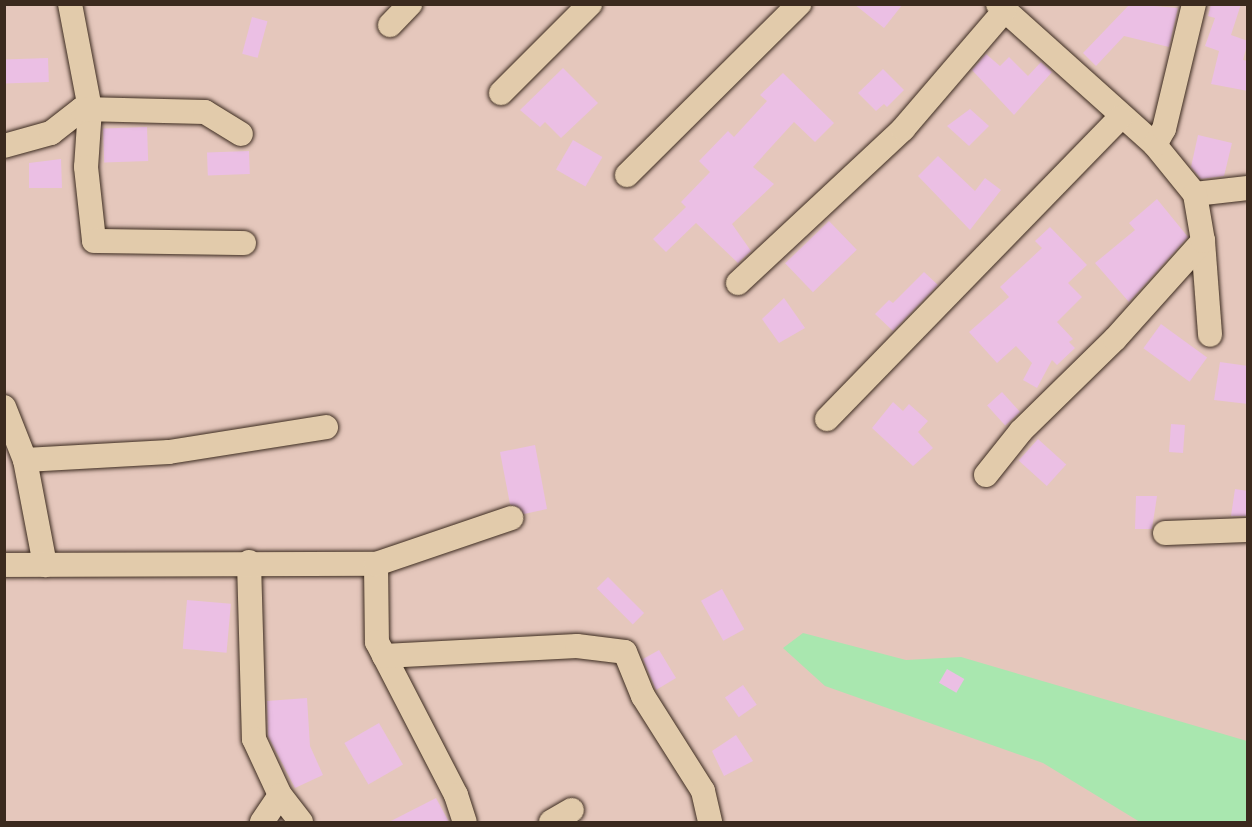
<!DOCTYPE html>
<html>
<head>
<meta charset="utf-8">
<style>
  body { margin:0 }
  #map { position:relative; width:1252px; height:827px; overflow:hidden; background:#e5c7bc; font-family:Mynerve,sans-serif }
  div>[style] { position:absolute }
  .green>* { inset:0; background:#a9e7af }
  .building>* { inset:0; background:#ebbfe4; transform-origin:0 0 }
  .roads { filter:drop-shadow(0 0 2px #3b2a1e) drop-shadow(0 0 2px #3b2a1e) }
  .minor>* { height:24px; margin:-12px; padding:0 12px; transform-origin:12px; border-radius:12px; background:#e2cbab }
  span { translate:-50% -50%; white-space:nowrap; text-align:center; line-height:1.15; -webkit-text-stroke:5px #e2cbab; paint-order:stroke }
  .frame { position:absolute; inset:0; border:6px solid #3b2a1e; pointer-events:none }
</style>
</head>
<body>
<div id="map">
  <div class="green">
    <i style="clip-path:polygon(803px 633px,906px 660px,961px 657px,1247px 741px,1247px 822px,1140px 822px,1043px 763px,825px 686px,783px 648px)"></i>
  </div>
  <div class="building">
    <i style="clip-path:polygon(854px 4px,903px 4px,884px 28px)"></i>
    <i style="clip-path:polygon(1130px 4px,1178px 8px,1169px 47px,1124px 36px,1096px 66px,1083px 53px)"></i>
    <i style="clip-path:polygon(1211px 4px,1241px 4px,1231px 35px,1248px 41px,1243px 60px,1248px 61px,1248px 91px,1211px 84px,1219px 51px,1205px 46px,1215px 18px,1208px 16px)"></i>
    <i style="left:252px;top:17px;width:16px;height:38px;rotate:15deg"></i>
    <i style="clip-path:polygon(986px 54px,1000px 66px,1009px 57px,1028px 76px,1041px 62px,1052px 72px,1014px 115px,972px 70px)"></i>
    <i style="left:48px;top:58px;width:24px;height:44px;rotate:88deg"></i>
    <i style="clip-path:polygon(563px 68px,598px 103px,561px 138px,545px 122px,540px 127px,520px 110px)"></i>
    <i style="clip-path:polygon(883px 69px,904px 90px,887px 107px,884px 104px,876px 111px,858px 93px)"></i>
    <i style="clip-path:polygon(783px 73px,834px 123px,815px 142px,794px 122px,753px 167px,774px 184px,732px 224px,751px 251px,738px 263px,696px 223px,666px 252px,653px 239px,686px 207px,681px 202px,710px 172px,699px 161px,728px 131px,734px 137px,767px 101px,760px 95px)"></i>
    <i style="clip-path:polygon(970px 109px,989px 126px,969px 146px,947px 126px)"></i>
    <i style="left:147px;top:127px;width:34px;height:44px;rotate:88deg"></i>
    <i style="clip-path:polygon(1198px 135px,1232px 143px,1224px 176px,1201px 179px,1191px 167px)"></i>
    <i style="left:573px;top:140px;width:34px;height:34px;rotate:30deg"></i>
    <i style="left:249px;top:151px;width:23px;height:42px;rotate:88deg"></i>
    <i style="clip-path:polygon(938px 156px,975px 191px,985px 178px,1001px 190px,970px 230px,918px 176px)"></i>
    <i style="clip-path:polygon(61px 159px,62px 188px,29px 188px,29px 163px)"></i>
    <i style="clip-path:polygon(1157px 199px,1188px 237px,1129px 302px,1095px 263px,1135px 230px,1129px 223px)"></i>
    <i style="left:829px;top:221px;width:40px;height:61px;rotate:46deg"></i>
    <i style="clip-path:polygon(1050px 227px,1087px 265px,1068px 283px,1082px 297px,1057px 322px,1073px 339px,1069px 342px,1075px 348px,1057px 365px,1052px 360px,1037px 388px,1023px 380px,1032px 363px,1016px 346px,997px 363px,969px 332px,1009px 297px,1000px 287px,1042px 248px,1035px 241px)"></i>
    <i style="clip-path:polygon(924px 272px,938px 285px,893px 331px,875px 314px,889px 300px,893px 303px)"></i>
    <i style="clip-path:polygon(784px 298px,805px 328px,779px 343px,762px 319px)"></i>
    <i style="left:1161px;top:324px;width:57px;height:30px;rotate:36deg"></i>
    <i style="clip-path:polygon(1220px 362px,1248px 366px,1248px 404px,1214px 400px)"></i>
    <i style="left:1002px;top:392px;width:27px;height:20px;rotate:48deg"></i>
    <i style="clip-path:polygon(893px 402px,903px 411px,909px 404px,928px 421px,918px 432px,933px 448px,913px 466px,872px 428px)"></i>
    <i style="left:1171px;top:424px;width:14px;height:28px;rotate:4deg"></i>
    <i style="left:1038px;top:439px;width:38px;height:29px;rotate:42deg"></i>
    <i style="clip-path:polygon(535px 445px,547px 509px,524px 514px,510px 504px,500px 452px)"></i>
    <i style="clip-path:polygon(1235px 489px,1248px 491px,1248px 516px,1231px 516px)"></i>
    <i style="clip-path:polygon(1136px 496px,1157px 496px,1152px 529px,1135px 529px)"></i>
    <i style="left:608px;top:577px;width:51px;height:16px;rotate:45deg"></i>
    <i style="left:722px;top:589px;width:46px;height:24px;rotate:61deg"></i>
    <i style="left:187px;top:600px;width:44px;height:49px;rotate:5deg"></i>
    <i style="clip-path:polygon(659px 650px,676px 678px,656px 690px,643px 659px)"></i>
    <i style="left:947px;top:669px;width:20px;height:16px;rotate:30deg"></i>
    <i style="left:743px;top:685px;width:24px;height:22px;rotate:55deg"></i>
    <i style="clip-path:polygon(307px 698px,310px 746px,323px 775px,295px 788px,268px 736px,267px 701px)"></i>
    <i style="left:379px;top:723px;width:48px;height:40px;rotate:60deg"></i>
    <i style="clip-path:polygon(736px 735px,753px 761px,724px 776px,712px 751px)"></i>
    <i style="clip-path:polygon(436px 798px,449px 822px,389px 822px)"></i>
  </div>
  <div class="roads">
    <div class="minor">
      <i style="left:70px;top:4px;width:107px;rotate:79.2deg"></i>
      <i style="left:90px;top:109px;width:58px;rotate:93.9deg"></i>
      <i style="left:86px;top:167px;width:74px;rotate:83.8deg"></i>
      <i style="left:94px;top:241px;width:150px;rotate:0.8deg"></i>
      <i style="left:998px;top:4px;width:211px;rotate:41.9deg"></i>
      <i style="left:1155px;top:145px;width:63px;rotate:50.8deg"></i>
      <i style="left:1195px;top:194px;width:53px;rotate:-6.5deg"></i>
      <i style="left:390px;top:25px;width:29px;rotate:-46deg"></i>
      <i style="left:501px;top:93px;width:126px;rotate:-45deg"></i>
      <i style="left:1155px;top:145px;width:18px;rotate:-61deg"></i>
      <i style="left:1164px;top:129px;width:129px;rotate:-76.5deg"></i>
      <i style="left:4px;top:146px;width:49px;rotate:-15.5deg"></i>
      <i style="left:51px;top:133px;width:39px;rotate:-38deg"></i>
      <i style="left:82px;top:109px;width:123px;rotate:1.4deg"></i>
      <i style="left:205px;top:112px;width:42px;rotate:31.4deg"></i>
      <i style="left:627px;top:175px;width:243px;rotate:-44.8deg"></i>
      <i style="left:1203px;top:241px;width:94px;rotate:85.7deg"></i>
      <i style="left:738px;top:283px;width:226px;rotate:-43deg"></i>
      <i style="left:903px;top:129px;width:155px;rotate:-49.4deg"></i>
      <i style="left:4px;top:407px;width:57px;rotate:68.4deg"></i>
      <i style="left:25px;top:460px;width:107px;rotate:79.2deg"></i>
      <i style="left:827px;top:419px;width:420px;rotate:-45.8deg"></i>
      <i style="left:25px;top:460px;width:144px;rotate:-3.2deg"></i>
      <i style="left:169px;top:452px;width:159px;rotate:-9deg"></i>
      <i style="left:986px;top:475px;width:56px;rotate:-51.5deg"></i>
      <i style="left:1021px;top:431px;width:132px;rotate:-44.4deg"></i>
      <i style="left:1115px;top:339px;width:132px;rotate:-48.1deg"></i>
      <i style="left:1203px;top:241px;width:48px;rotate:-99.7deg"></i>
      <i style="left:1165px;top:533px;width:83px;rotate:-2.1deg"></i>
      <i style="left:249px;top:562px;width:177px;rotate:88.4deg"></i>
      <i style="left:254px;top:739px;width:62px;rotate:65.1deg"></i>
      <i style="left:280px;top:795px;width:34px;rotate:52deg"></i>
      <i style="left:376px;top:564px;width:78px;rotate:89.3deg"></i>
      <i style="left:377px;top:642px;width:172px;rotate:62.7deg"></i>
      <i style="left:456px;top:795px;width:28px;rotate:72deg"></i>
      <i style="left:4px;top:565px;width:372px;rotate:-0.2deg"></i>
      <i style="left:376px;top:564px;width:143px;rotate:-18.8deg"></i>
      <i style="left:384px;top:656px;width:193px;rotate:-3deg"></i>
      <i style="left:577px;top:646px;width:48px;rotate:7.1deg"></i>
      <i style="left:625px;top:652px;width:48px;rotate:67.8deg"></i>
      <i style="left:643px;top:696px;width:112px;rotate:57.7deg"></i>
      <i style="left:703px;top:791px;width:32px;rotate:77deg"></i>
      <i style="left:262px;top:822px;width:32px;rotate:-56deg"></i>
      <i style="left:551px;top:822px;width:24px;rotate:-30deg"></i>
    </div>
  </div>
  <div class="frame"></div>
</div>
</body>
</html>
